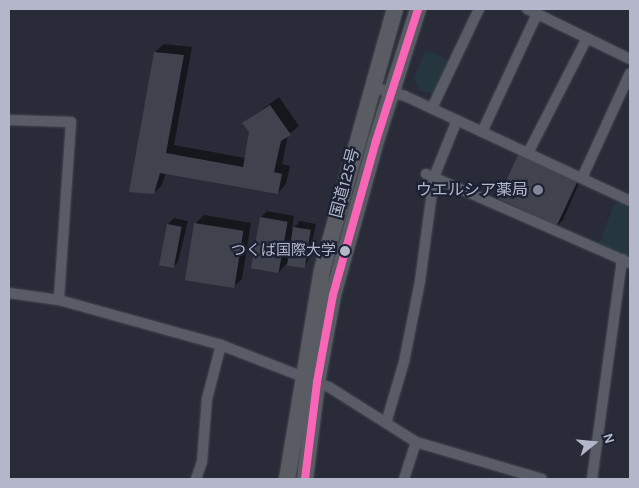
<!DOCTYPE html>
<html>
<head>
<meta charset="utf-8">
<style>
  body { margin:0 }
  #map { position:relative; width:639px; height:488px; overflow:hidden; background:#292c38; font-family:Karla,"Noto Sans JP",sans-serif }
  div>[style] { position:absolute }
  .green>* { inset:0; background:#26363e }
  .shadow>* { inset:0; background:#0007 }
  .building>* { inset:0; background:#40424d; transform-origin:0 0 }
  .roads { filter:drop-shadow(0 0 1px #474952) drop-shadow(0 0 1px #474952) }
  .minor>* { height:10px; margin:-5px; padding:0 5px; transform-origin:5px; border-radius:5px; background:#595c66 }
  .trunk>* { height:16px; margin:-8px; padding:0 8px; transform-origin:8px; border-radius:8px; background:#5a5c63 }
  .bus-1>* { height:8px; margin:-4px; padding:0 4px; transform-origin:4px; border-radius:4px; background:#fa66b7 }
  .dots>* { width:14px; height:14px; translate:-50% -50%; box-sizing:border-box; border:2px solid #1c2133; border-radius:50% }
  span { translate:-50% -50%; white-space:nowrap; text-align:center; line-height:1.15; -webkit-text-stroke:4.5px #1c2133; paint-order:stroke }
  .bus-label { font-size:15px; color:#b3b7c9 }
  .right { translate:-100% -50%; text-align:right }
  .street-label { font-size:16px; color:#b3b7c9 }
  .poi-label { font-size:16px; color:#b3b7c9 }
  .frame { position:absolute; inset:0; border:10px solid #b3b7c9; pointer-events:none }
  .north { position:absolute; left:569px; top:418px; width:50px; height:50px; -webkit-text-stroke:4px #1c2133; paint-order:stroke; rotate:73deg; font-size:14px; font-weight:700; line-height:20px; text-align:center; color:#b3b7c9 }
  .north::after { content:''; display:block; margin:auto; width:18px; height:22px; background:#b3b7c9; clip-path:polygon(50% 0,100% 100%,50% 72%,0 100%) }
</style>
</head>
<body>
<div id="map">
  <div class="green">
    <i style="clip-path:polygon(425px 50px,449px 60px,434px 94px,419px 90px,414px 79px)"></i>
    <i style="clip-path:polygon(618px 195px,630px 201px,630px 263px,598px 246px)"></i>
  </div>
  <div class="shadow">
    <i style="clip-path:polygon(164px 44px,192px 47px,174px 145px,245px 158px,250px 132px,244px 123px,279px 97px,299px 126px,288px 135px,282px 164px,290px 166px,286px 184px,278px 193px,166px 172px,162px 185px,154px 193px,155px 52px)"></i>
    <i style="clip-path:polygon(520px 154px,583px 174px,563px 220px,557px 226px)"></i>
    <i style="clip-path:polygon(267px 211px,294px 216px,292px 230px,300px 221px,316px 224px,308px 261px,302px 267px,286px 264px,279px 272px,261px 217px)"></i>
    <i style="clip-path:polygon(204px 215px,251px 223px,242px 279px,233px 287px,186px 278px,196px 223px)"></i>
    <i style="clip-path:polygon(174px 218px,188px 221px,178px 262px,172px 268px,168px 224px)"></i>
  </div>
  <div class="building">
    <i style="clip-path:polygon(154px 52px,184px 55px,166px 153px,243px 167px,249px 132px,242px 123px,270px 105px,291px 135px,281px 141px,274px 172px,282px 174px,278px 194px,160px 173px,154px 194px,129px 192px)"></i>
    <i style="left:519px;top:153px;width:65px;height:50px;rotate:25deg"></i>
    <i style="left:260px;top:217px;width:28px;height:52px;rotate:10deg"></i>
    <i style="left:194px;top:223px;width:50px;height:58px;rotate:9deg"></i>
    <i style="left:167px;top:224px;width:15px;height:42px;rotate:11deg"></i>
    <i style="left:293px;top:227px;width:18px;height:39px;rotate:9deg"></i>
  </div>
  <div class="roads">
    <div class="minor">
      <i style="left:527px;top:9px;width:114px;rotate:25.9deg"></i>
      <i style="left:372px;top:87px;width:34px;rotate:15deg"></i>
      <i style="left:405px;top:96px;width:248px;rotate:25deg"></i>
      <i style="left:432px;top:108px;width:110px;rotate:-64.6deg"></i>
      <i style="left:9px;top:120px;width:62px;rotate:1.8deg"></i>
      <i style="left:71px;top:122px;width:178px;rotate:93.9deg"></i>
      <i style="left:59px;top:300px;width:168px;rotate:15.5deg"></i>
      <i style="left:221px;top:345px;width:116px;rotate:21.3deg"></i>
      <i style="left:329px;top:387px;width:103px;rotate:32.3deg"></i>
      <i style="left:416px;top:442px;width:131px;rotate:16.4deg"></i>
      <i style="left:482px;top:132px;width:130px;rotate:-65deg"></i>
      <i style="left:529px;top:151px;width:127px;rotate:-62.8deg"></i>
      <i style="left:426px;top:174px;width:223px;rotate:23.6deg"></i>
      <i style="left:582px;top:178px;width:115px;rotate:-65.4deg"></i>
      <i style="left:9px;top:293px;width:50px;rotate:8deg"></i>
      <i style="left:386px;top:423px;width:64px;rotate:-73.6deg"></i>
      <i style="left:404px;top:362px;width:83px;rotate:-78.8deg"></i>
      <i style="left:420px;top:281px;width:105px;rotate:-82.3deg"></i>
      <i style="left:434px;top:177px;width:61px;rotate:-68deg"></i>
      <i style="left:196px;top:479px;width:18px;rotate:-71deg"></i>
      <i style="left:202px;top:462px;width:63px;rotate:-85.5deg"></i>
      <i style="left:207px;top:399px;width:56px;rotate:-75.5deg"></i>
      <i style="left:404px;top:479px;width:39px;rotate:-72deg"></i>
      <i style="left:592px;top:479px;width:222px;rotate:-82.2deg"></i>
    </div>
    <div class="trunk">
      <i style="left:287px;top:479px;width:212px;rotate:-80.5deg"></i>
      <i style="left:322px;top:270px;width:271px;rotate:-74.4deg"></i>
      <i style="left:305px;top:479px;width:98px;rotate:-82.9deg"></i>
      <i style="left:317px;top:382px;width:88px;rotate:-79.6deg"></i>
      <i style="left:333px;top:295px;width:160px;rotate:-74.4deg"></i>
      <i style="left:376px;top:141px;width:139px;rotate:-72.3deg"></i>
    </div>
  </div>
  <div class="bus-1">
    <i style="left:305px;top:479px;width:98px;rotate:-82.9deg"></i>
    <i style="left:317px;top:382px;width:88px;rotate:-79.6deg"></i>
    <i style="left:333px;top:295px;width:160px;rotate:-74.4deg"></i>
    <i style="left:376px;top:141px;width:139px;rotate:-72.3deg"></i>
  </div>
  <div class="dots">
    <i style="left:538px;top:190px;background:#838696"></i>
    <i style="left:345px;top:251px;background:#b3b7c9"></i>
  </div>
  <div class="bus-label">
    <span class="right" style="left:336px;top:251px">つくば国際大学</span>
  </div>
  <div class="street-label">
    <span style="left:345px;top:183px;rotate:-75deg">国道125号</span>
  </div>
  <div class="poi-label">
    <span class="right" style="left:528px;top:190px">ウエルシア薬局</span>
  </div>
  <div class="frame"></div>
  <div class="north">N</div>
</div>
</body>
</html>
